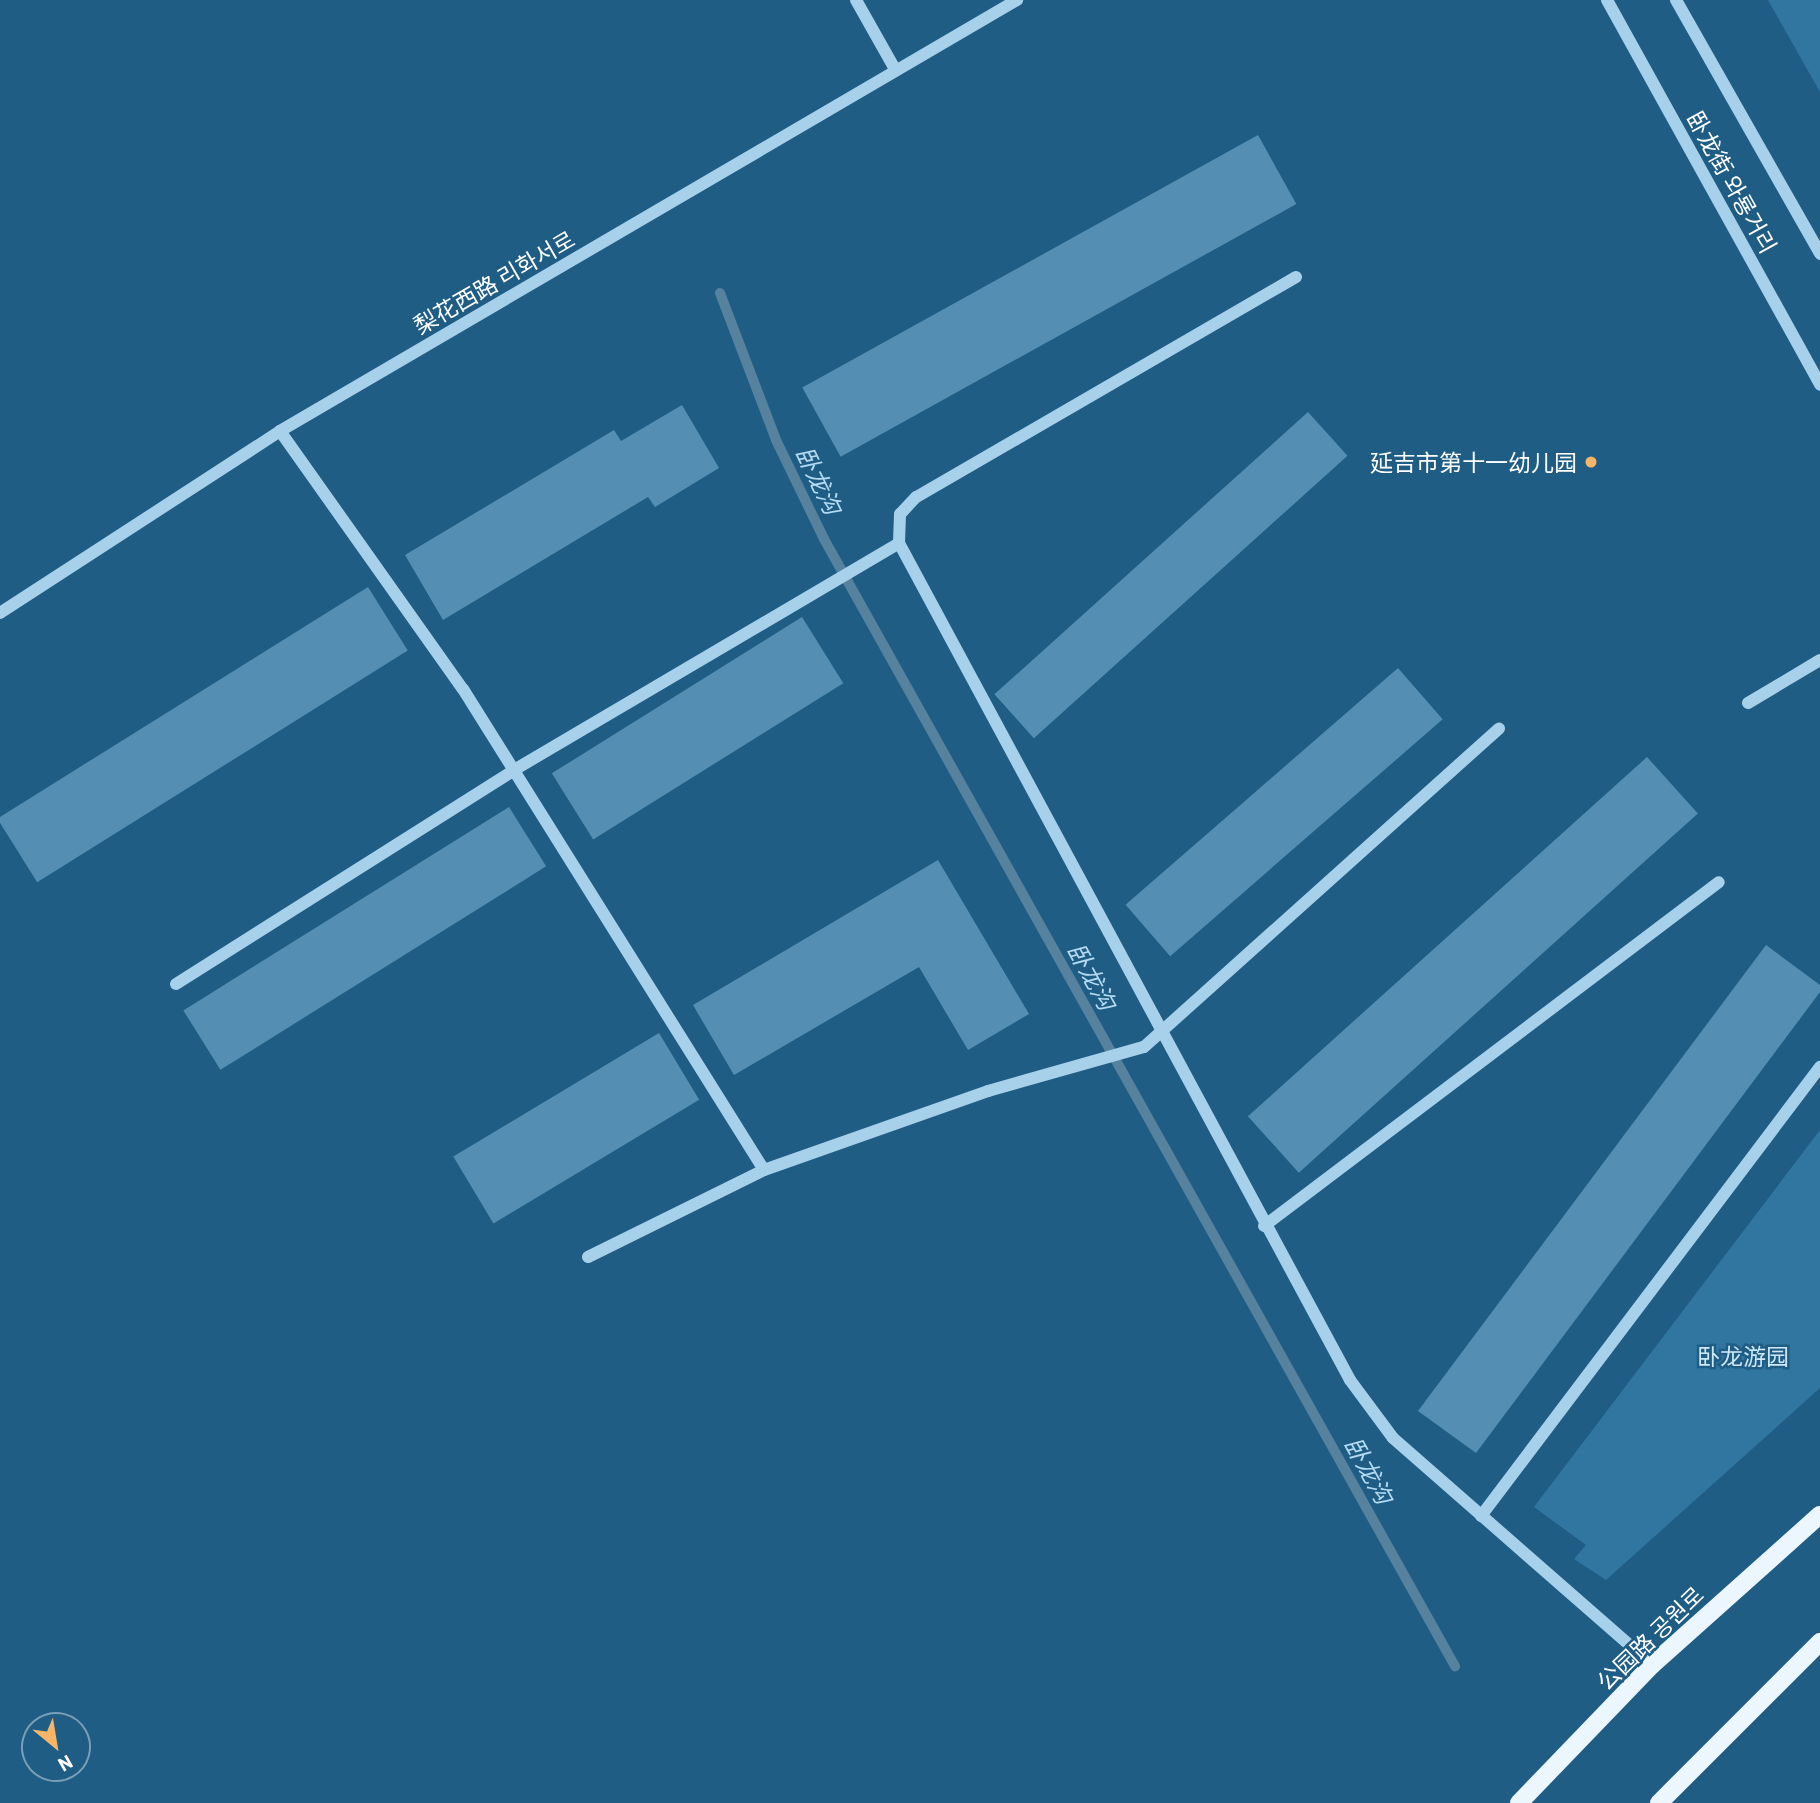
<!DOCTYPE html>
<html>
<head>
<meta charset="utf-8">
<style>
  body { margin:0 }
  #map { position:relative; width:1820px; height:1803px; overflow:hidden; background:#1f5d85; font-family:Barlow,"Noto Sans SC","Noto Sans KR",sans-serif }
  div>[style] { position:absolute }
  .green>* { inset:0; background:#3076a1 }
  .stream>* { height:10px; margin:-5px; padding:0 5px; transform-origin:5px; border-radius:5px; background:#56829e }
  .building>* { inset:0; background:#548fb3; transform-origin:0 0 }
  .minor>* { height:12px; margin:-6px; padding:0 6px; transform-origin:6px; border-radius:6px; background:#a7d1ea }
  .major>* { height:18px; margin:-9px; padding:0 9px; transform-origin:9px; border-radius:9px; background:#ebf6fe }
  .dots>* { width:19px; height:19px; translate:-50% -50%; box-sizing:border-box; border:4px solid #1f5d85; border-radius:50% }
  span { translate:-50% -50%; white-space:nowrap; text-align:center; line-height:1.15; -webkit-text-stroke:5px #1f5d85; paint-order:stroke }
  .street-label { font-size:23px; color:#fff }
  .poi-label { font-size:23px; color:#fff }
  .right { translate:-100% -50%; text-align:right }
  .park-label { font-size:23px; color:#cce7f7 }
  .water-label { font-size:24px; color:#b3daf1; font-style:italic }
  .north { position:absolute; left:21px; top:1712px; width:70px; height:70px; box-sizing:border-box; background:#1f5d85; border:2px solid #799eb6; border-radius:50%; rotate:150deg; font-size:19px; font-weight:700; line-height:28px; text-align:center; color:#fff }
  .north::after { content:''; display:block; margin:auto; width:24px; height:32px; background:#f8b567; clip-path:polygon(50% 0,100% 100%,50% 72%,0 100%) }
</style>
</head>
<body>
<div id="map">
  <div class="green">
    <i style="clip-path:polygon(1768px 0,1820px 0,1820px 92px)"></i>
    <i style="clip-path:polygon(1820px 1130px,1820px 1388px,1606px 1580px,1574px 1559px,1586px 1545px,1534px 1507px)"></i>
  </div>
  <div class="stream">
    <i style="left:720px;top:293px;width:157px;rotate:69.1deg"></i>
    <i style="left:776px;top:440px;width:110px;rotate:64.1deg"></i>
    <i style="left:824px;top:539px;width:1292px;rotate:60.76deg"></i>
  </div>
  <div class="building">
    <i style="left:1258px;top:135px;width:79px;height:521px;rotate:61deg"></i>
    <i style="clip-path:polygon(682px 405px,719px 468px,655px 507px,648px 497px,443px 620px,405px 555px,614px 430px,621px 441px)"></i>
    <i style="left:1308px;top:412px;width:59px;height:422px;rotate:48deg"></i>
    <i style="left:368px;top:587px;width:75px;height:437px;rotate:58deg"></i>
    <i style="left:802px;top:617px;width:78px;height:295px;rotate:58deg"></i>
    <i style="left:1398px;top:668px;width:68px;height:361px;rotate:49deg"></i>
    <i style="left:1647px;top:757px;width:76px;height:537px;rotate:48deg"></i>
    <i style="left:509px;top:807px;width:70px;height:384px;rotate:58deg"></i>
    <i style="clip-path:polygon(938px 860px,1029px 1014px,968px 1050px,919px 967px,734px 1075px,693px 1005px)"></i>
    <i style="clip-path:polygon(1766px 945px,1820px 985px,1820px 992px,1476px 1453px,1418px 1411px)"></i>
    <i style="left:659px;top:1033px;width:78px;height:240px;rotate:59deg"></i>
  </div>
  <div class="minor">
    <i style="left:856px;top:0;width:81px;rotate:60.6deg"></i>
    <i style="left:1607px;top:0;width:440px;rotate:61deg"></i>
    <i style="left:1676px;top:0;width:292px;rotate:60.4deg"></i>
    <i style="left:1296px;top:277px;width:439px;rotate:149.9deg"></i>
    <i style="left:916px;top:497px;width:23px;rotate:133deg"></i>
    <i style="left:900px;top:514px;width:29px;rotate:92deg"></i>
    <i style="left:899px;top:543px;width:951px;rotate:61.68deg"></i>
    <i style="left:1350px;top:1380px;width:72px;rotate:53.4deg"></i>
    <i style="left:1393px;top:1438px;width:344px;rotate:41.2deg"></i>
    <i style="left:280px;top:431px;width:316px;rotate:54.7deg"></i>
    <i style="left:463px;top:689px;width:567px;rotate:57.96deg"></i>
    <i style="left:0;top:613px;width:334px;rotate:-33deg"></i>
    <i style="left:280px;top:431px;width:854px;rotate:-30.32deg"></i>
    <i style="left:1748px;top:703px;width:84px;rotate:-30.8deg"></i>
    <i style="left:176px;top:984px;width:400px;rotate:-32.3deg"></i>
    <i style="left:514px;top:770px;width:447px;rotate:-30.5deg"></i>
    <i style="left:1264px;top:1226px;width:570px;rotate:-37.09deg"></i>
    <i style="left:588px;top:1257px;width:196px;rotate:-26.3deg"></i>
    <i style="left:764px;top:1170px;width:238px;rotate:-19.4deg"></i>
    <i style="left:988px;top:1091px;width:162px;rotate:-15.8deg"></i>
    <i style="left:1144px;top:1047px;width:477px;rotate:-41.9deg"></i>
    <i style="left:1481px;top:1516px;width:563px;rotate:-52.95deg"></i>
  </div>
  <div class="major">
    <i style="left:1519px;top:1803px;width:192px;rotate:-46.1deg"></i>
    <i style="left:1652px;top:1665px;width:225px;rotate:-41.8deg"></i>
    <i style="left:1659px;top:1803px;width:228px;rotate:-45deg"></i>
  </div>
  <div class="dots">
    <i style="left:1591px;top:462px;background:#f8b567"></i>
  </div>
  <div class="street-label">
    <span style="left:1732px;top:182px;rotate:61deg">卧龙街 와룡거리</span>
    <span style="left:494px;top:282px;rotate:-30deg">梨花西路 리화서로</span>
    <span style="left:1650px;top:1638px;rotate:-44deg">公园路 공원로</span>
  </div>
  <div class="poi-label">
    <span class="right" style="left:1577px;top:462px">延吉市第十一幼儿园</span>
  </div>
  <div class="park-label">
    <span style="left:1743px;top:1356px">卧龙游园</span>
  </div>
  <div class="water-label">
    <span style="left:819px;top:480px;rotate:64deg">卧龙沟</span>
    <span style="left:1092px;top:976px;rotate:61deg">卧龙沟</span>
    <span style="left:1369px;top:1470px;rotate:61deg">卧龙沟</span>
  </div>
  <div class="north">N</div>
</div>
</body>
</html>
